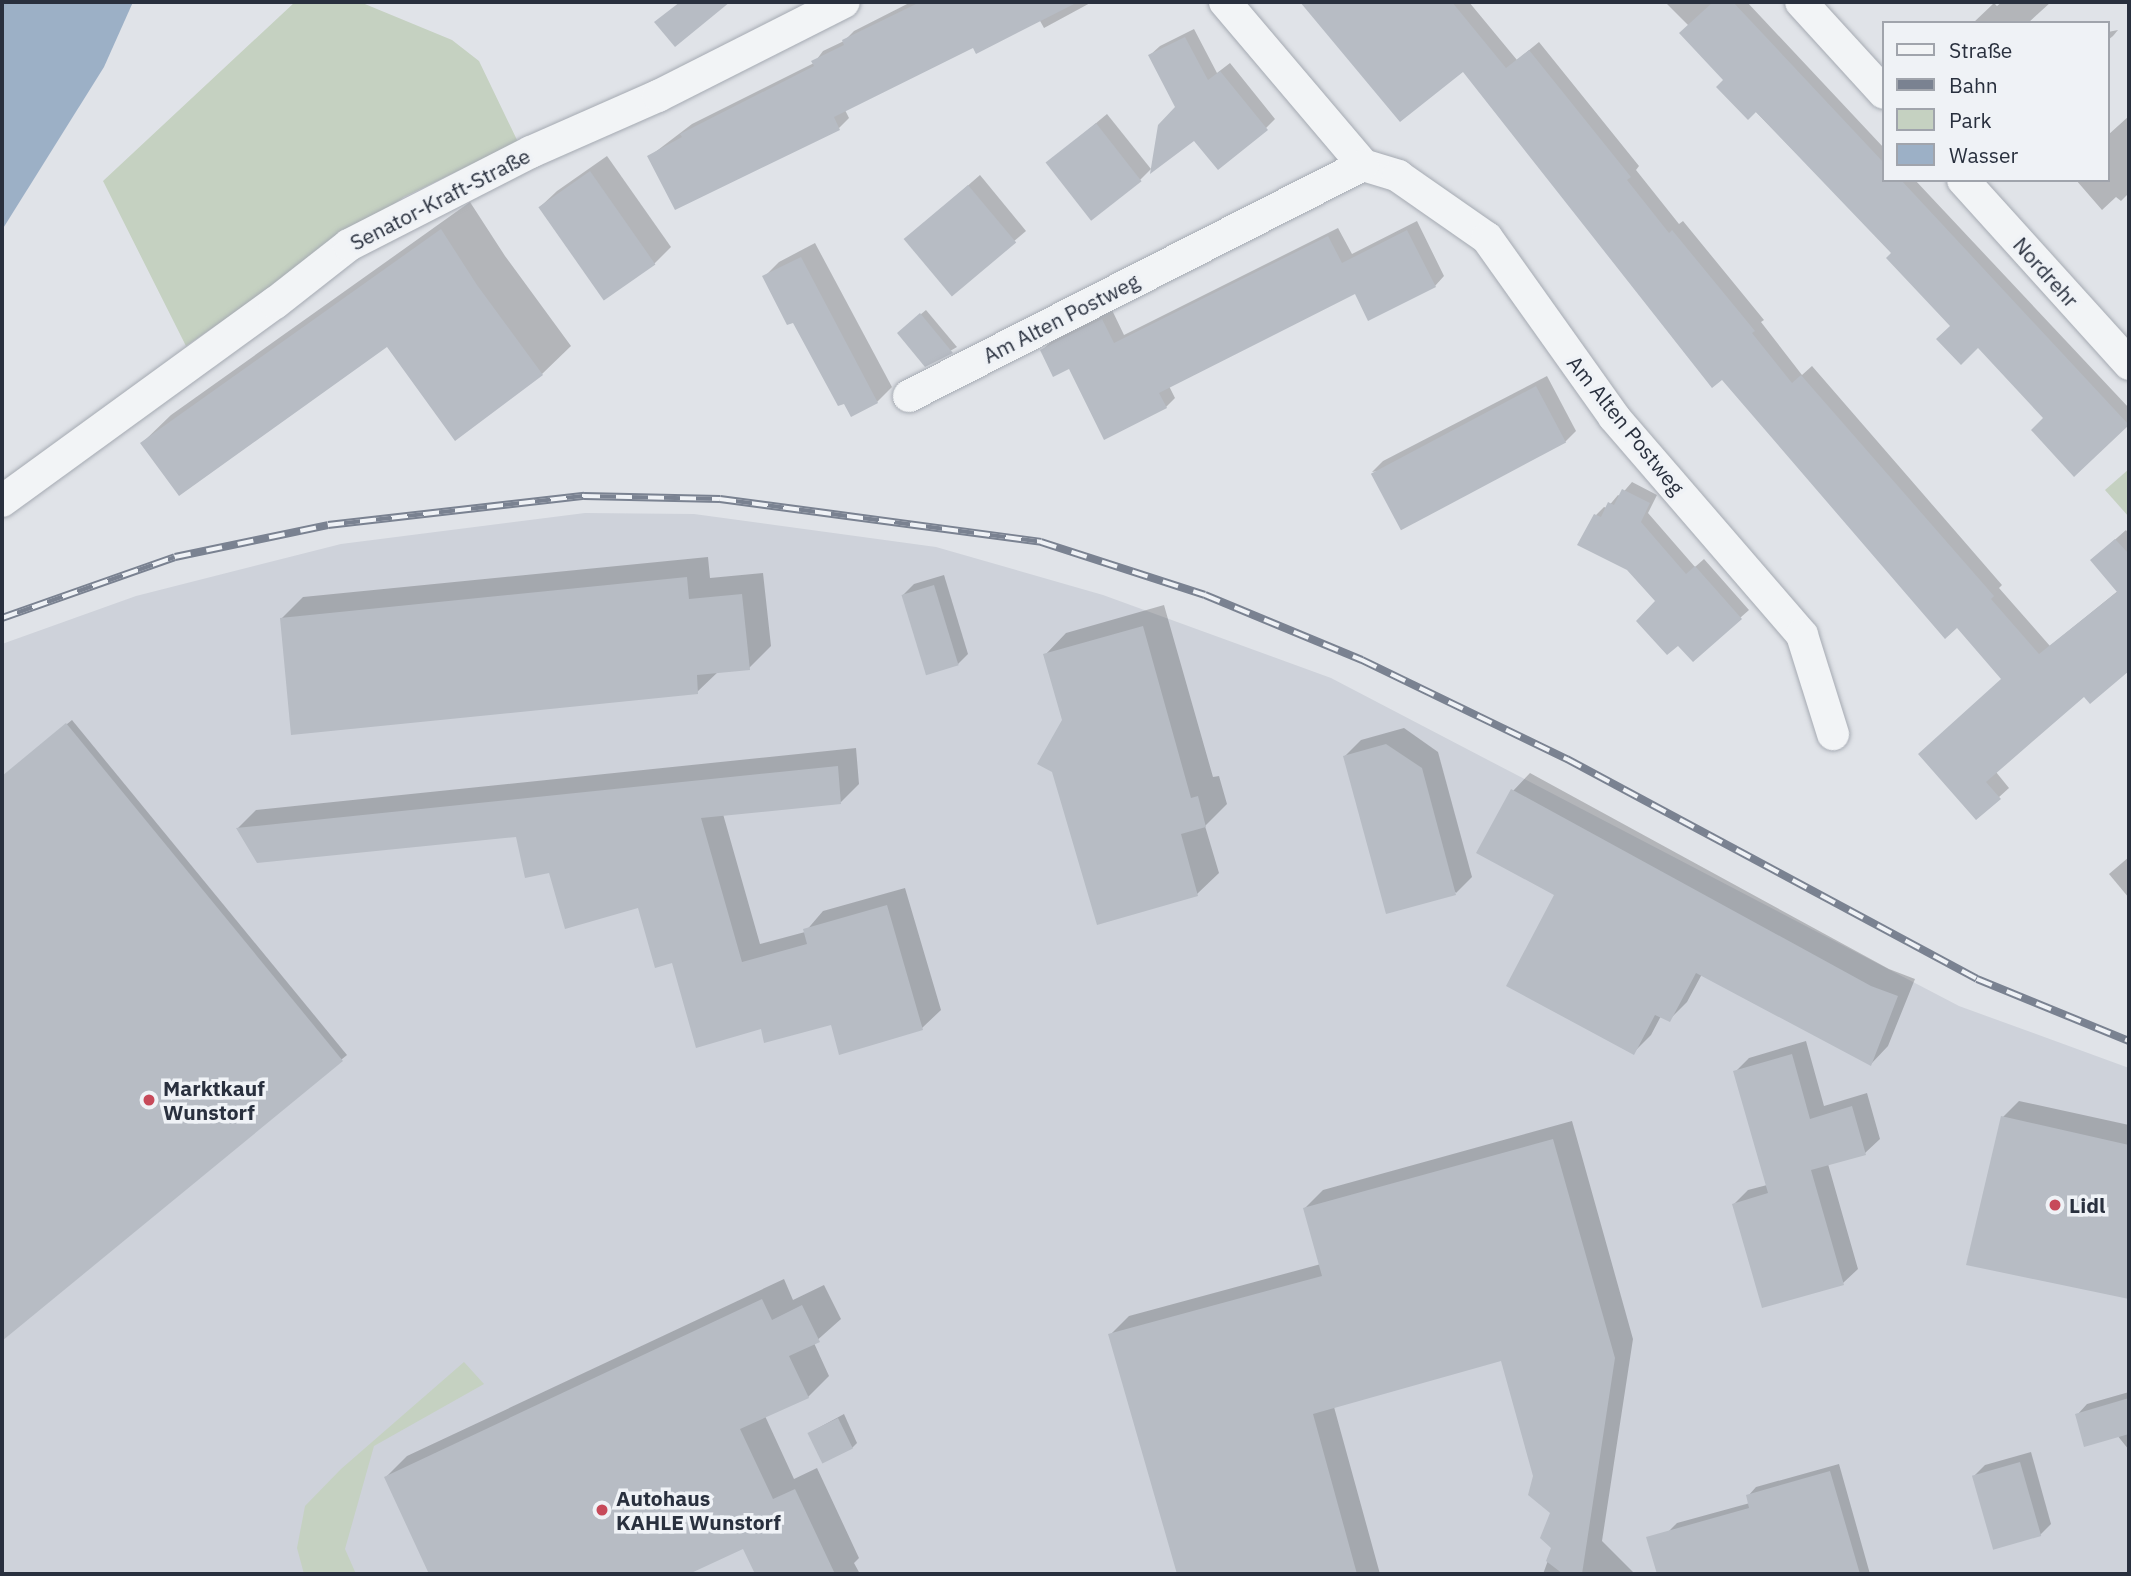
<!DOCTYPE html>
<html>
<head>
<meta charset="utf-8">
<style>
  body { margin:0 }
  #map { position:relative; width:2131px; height:1576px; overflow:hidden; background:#e0e3e8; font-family:"IBM Plex Sans",sans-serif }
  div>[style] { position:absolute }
  .built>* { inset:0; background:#ced2da }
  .green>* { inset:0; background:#c5d1c1 }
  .water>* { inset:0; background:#9cb0c6 }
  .shadow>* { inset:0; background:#0003 }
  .building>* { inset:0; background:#b7bcc4; transform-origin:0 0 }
  .roads { filter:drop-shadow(0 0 2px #a5aab2) drop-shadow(0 0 2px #a5aab2) }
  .minor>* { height:32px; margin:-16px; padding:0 16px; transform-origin:16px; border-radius:16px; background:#f2f4f6 }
  .rail>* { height:8px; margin-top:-4px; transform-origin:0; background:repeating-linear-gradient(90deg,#eff2f6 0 16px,#7a8291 0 32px); box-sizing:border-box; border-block:2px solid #7a8291 }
  .dots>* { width:19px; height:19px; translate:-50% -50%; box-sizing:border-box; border:4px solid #eff2f6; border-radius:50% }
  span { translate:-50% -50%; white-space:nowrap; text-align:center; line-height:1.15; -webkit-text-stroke:7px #eff2f6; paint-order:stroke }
  .street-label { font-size:21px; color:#29303e }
  .poi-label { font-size:21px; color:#29303e; font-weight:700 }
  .left { translate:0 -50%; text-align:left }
  .frame { position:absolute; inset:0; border:4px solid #29303e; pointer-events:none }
  .legend { position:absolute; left:1882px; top:21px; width:228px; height:161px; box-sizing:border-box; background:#eff2f6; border:2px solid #a0a4ac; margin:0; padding:9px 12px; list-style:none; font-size:21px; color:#29303e }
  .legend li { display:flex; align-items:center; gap:14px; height:35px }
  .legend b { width:35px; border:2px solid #a0a4ac }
</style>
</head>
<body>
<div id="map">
  <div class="built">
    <i style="clip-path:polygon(585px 513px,694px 514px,936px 547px,1103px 595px,1331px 678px,1959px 1006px,2129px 1068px,2129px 1574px,2px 1574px,2px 644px,136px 596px,341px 544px)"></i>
  </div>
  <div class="green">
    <i style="clip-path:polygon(295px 2px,360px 2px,452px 40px,479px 61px,518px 142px,404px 197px,186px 346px,103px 181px)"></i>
    <i style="clip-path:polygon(2129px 469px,2129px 517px,2105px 490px)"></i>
    <i style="clip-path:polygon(464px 1362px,484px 1384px,374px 1446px,345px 1549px,356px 1574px,304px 1574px,297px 1548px,305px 1506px,341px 1469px)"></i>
  </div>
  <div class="water">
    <i style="clip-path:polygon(2px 2px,133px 2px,104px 67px,2px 230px)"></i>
  </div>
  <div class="shadow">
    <i style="clip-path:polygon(911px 2px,1092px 2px,1044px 28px,1039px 19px,974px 46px,845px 110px,849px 118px,839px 128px,650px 156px,692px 124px,814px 63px,823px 51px,844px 41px,854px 31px)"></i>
    <i style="clip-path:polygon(1323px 2px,1469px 2px,1517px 60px,1539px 42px,1639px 166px,1636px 170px,1679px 224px,1683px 221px,1764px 320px,1761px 322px,1802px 375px,1812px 366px,2002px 585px,1999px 588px,2050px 646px,2119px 590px,2102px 551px,2126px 530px,2129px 534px,2129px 668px,2091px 702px,2085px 695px,1996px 772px,2009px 788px,1976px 818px,2003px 678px,1464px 70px)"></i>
    <i style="clip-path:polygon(1665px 2px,1747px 2px,1884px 148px,1884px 180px,1915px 180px,2129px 408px,2129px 422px,2074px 474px,2045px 418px,1978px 346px,1952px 326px,1893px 253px,1725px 80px,1689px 26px)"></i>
    <i style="clip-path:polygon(2002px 2px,2051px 2px,2028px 23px,1973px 23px,1994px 3px,1997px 6px)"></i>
    <i style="clip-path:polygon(1194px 29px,1217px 73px,1230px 63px,1275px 119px,1266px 128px,1177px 107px,1150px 55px,1160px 46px)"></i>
    <i style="clip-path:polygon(2118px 30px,2113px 36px,2108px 40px,2108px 32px)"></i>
    <i style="clip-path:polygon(1107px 114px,1151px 169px,1140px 180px,1048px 163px)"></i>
    <i style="clip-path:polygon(2129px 116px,2129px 193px,2121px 201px,2116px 197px,2102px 210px,2076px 180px,2108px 180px,2108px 135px)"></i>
    <i style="clip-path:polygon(607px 156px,671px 247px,654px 264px,604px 299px,540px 207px,557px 191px)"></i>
    <i style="clip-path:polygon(980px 175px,1026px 231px,952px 294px,918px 229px)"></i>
    <i style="clip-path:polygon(470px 202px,505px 256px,571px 346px,542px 374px,388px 345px,142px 443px,171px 415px)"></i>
    <i style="clip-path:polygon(1417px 221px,1444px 276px,1435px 286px,1356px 292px,1169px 386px,1175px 398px,1166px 407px,1070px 367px,1042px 350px,1052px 341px,1112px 310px,1124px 335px,1338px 228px,1352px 254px)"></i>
    <i style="clip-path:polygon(815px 243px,892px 387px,877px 402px,764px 277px,779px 262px)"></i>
    <i style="clip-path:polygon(926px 310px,957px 347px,926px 365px,904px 328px)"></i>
    <i style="clip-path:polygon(1547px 376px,1576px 431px,1565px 442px,1372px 472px,1383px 461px)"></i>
    <i style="clip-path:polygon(1632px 482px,1657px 495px,1648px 513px,1695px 567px,1704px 559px,1749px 610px,1740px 618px,1657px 602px,1596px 515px,1604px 507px,1607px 508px,1618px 495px,1620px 496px)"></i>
    <i style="clip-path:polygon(708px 557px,710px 578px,763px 573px,771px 646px,749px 668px,719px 671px,697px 692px,281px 619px,303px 597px)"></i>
    <i style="clip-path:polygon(944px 575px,968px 654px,957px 665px,903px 595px,914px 584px)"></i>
    <i style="clip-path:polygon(1164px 605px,1213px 777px,1219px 776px,1227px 804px,1205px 826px,1219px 873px,1197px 894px,1064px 720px,1045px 655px,1066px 633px)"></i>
    <i style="clip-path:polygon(72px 720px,347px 1055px,2px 1339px,2px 777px)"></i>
    <i style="clip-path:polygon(1404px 728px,1438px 752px,1472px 877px,1456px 893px,1345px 756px,1361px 740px)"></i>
    <i style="clip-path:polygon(856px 748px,859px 784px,841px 802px,723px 814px,760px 944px,805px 932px,823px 911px,905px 888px,941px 1010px,922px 1028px,832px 1023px,762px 1027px,673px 961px,639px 906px,550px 871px,517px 835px,238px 828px,256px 810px)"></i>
    <i style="clip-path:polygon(1530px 773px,1889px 969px,1915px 979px,1888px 1046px,1871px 1064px,1702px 974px,1687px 1002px,1669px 1020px,1661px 1016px,1651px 1035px,1633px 1053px,1556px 895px,1513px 791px)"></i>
    <i style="clip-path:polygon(2129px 857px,2129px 898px,2109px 874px)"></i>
    <i style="clip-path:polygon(1806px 1041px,1824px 1106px,1867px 1093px,1880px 1139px,1865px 1153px,1828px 1164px,1858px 1269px,1843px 1283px,1734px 1204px,1748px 1190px,1767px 1185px,1735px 1072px,1749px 1058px)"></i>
    <i style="clip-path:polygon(2019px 1101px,2129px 1125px,2129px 1297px,1968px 1263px,2003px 1117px)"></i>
    <i style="clip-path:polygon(1572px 1121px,1633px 1339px,1602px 1541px,1635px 1574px,1543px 1574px,1553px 1547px,1552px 1513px,1535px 1476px,1502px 1359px,1334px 1407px,1380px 1574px,1178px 1574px,1110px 1335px,1129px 1316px,1321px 1264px,1305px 1208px,1323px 1190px)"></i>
    <i style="clip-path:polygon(784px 1279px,793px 1300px,824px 1285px,841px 1319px,814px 1343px,829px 1376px,808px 1397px,765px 1416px,794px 1479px,817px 1468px,859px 1558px,854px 1563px,860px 1574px,756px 1574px,743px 1547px,685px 1574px,432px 1574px,386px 1477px,407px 1456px)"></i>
    <i style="clip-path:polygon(2129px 1392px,2129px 1450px,2117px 1435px,2077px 1415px,2087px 1404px)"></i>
    <i style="clip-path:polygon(844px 1414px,857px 1443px,852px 1448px,809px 1433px)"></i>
    <i style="clip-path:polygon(2031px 1452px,2051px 1524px,2040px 1535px,1974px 1476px,1985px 1465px)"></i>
    <i style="clip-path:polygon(1839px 1464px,1870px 1574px,1680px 1574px,1668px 1532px,1677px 1523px,1750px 1503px,1748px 1496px,1756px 1487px)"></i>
  </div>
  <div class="building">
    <i style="clip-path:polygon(680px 2px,730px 2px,675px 47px,654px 22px)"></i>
    <i style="clip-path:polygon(920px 2px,1078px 2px,976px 54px,973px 48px,834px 117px,840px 130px,675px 210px,647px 156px,682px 137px,680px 134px,814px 66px,811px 61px,844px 45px,842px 40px)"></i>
    <i style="clip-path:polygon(1300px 2px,1452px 2px,1506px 68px,1529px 50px,1631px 177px,1627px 180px,1669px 233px,1672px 230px,1755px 331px,1752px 333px,1792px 383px,1801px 375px,1994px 596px,1991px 599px,2039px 654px,2117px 592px,2090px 560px,2115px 539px,2129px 554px,2129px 671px,2090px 704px,2084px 697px,1986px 782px,2001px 799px,1976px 820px,1918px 754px,2001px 679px,1957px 628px,1945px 639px,1722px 380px,1712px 388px,1463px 72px,1400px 122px)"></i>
    <i style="clip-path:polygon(1713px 2px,1733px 2px,1884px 163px,1884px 180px,1901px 180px,2129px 425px,2074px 477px,2031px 430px,2043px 418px,1978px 348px,1961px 365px,1936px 339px,1950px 326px,1886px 258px,1891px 253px,1756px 112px,1748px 120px,1716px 87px,1723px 80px,1679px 33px)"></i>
    <i style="clip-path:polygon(1185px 37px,1208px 80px,1220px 71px,1268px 130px,1218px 170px,1194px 141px,1150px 174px,1158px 125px,1175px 107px,1148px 55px)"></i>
    <i style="left:1096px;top:123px;width:74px;height:64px;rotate:52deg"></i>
    <i style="left:590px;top:171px;width:114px;height:63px;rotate:55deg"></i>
    <i style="left:968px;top:185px;width:75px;height:84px;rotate:50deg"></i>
    <i style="clip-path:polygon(441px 229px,477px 285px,543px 375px,455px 441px,387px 347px,179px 496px,140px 443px)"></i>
    <i style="clip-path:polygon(1407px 230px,1436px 287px,1368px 321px,1355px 294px,1159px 393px,1167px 408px,1104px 440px,1069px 369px,1053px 377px,1040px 350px,1102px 319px,1114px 343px,1328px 236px,1342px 263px)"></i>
    <i style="clip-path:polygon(801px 257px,878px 403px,851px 417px,844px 404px,838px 406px,793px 323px,787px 325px,762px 276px)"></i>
    <i style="clip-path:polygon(920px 313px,953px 353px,925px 367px,897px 333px)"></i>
    <i style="left:1536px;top:386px;width:64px;height:187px;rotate:62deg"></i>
    <i style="clip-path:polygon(1622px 489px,1650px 503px,1641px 522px,1686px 574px,1695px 566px,1742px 619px,1693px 662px,1678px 646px,1667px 655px,1636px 621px,1655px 601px,1627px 570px,1577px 545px,1594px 514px,1601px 517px,1608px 502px,1614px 505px)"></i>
    <i style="clip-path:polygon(687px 577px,689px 599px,742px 594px,750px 670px,697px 675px,698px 694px,291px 735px,280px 618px)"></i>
    <i style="left:934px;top:585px;width:84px;height:34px;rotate:73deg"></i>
    <i style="clip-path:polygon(1143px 626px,1191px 798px,1198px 796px,1206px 827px,1181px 834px,1198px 896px,1097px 925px,1052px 772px,1037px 764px,1062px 720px,1043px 654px)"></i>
    <i style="clip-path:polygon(66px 723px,343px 1061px,2px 1341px,2px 776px)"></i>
    <i style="clip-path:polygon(1386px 744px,1422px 768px,1456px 895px,1386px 914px,1343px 756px)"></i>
    <i style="clip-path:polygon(838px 766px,841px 804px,701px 818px,742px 962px,807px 944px,803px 929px,887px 905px,923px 1030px,839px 1055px,831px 1025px,764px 1043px,761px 1029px,696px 1048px,672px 963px,655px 968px,638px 908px,565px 929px,549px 873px,525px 878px,516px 837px,257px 863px,236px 828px)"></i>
    <i style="clip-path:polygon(1511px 789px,1871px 986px,1898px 996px,1871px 1066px,1696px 973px,1670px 1022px,1655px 1015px,1634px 1055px,1506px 986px,1554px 895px,1476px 853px)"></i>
    <i style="clip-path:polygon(1792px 1054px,1810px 1119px,1852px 1106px,1866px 1155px,1811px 1170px,1844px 1285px,1762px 1308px,1732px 1204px,1768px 1193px,1733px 1071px)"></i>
    <i style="clip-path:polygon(2001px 1116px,2129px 1145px,2129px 1299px,1966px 1265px)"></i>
    <i style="clip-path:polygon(1553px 1139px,1615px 1358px,1582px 1574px,1563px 1574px,1546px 1561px,1551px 1548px,1540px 1538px,1550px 1513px,1528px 1495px,1533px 1476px,1501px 1361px,1313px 1414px,1357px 1574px,1177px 1574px,1108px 1334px,1322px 1276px,1303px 1208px)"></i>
    <i style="clip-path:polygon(762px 1299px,772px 1320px,802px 1305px,820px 1342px,789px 1356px,809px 1398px,740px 1429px,773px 1499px,795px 1489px,835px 1574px,755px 1574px,743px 1549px,689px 1574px,429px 1574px,384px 1477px)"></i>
    <i style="clip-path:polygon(2129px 1398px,2129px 1434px,2084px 1447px,2075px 1414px)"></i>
    <i style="left:838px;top:1418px;width:34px;height:34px;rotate:64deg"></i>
    <i style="left:2020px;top:1462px;width:77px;height:50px;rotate:74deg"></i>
    <i style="clip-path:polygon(1830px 1471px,1860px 1574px,1657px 1574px,1646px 1537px,1749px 1508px,1746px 1495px)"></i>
  </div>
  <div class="roads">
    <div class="minor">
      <i style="left:1225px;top:2px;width:214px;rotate:49.7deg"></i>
      <i style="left:1363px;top:165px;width:37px;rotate:17deg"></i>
      <i style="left:1398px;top:176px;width:108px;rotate:34.9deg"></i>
      <i style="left:1487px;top:238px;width:219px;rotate:54.6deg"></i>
      <i style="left:1614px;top:417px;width:288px;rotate:49.2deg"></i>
      <i style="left:1802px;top:635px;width:104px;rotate:72.6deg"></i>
      <i style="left:1801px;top:2px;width:123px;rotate:47.6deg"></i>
      <i style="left:1963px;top:180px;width:248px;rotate:47.9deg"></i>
      <i style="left:909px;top:396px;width:509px;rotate:-26.97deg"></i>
      <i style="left:2px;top:501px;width:337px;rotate:-36deg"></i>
      <i style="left:275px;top:303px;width:94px;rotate:-38.1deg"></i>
      <i style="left:349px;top:245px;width:204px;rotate:-27.1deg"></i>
      <i style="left:531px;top:152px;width:139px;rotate:-23.8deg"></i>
      <i style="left:658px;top:96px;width:208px;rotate:-26.8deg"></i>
    </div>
  </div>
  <div class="rail">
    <i style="left:2px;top:618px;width:183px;rotate:-19.4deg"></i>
    <i style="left:175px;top:557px;width:156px;rotate:-11.8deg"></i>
    <i style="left:328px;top:525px;width:258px;rotate:-6.5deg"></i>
    <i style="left:584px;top:496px;width:136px;rotate:1.3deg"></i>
    <i style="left:720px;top:499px;width:324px;rotate:7.6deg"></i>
    <i style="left:1041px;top:542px;width:172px;rotate:17.9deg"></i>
    <i style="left:1205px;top:595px;width:170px;rotate:22.5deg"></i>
    <i style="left:1362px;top:660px;width:228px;rotate:25.8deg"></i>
    <i style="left:1567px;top:759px;width:465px;rotate:28.2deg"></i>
    <i style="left:1977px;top:979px;width:164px;rotate:22.2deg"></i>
  </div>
  <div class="dots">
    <i style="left:149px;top:1100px;background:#c74a5a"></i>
    <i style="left:2055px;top:1205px;background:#c74a5a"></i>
    <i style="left:602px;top:1510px;background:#c74a5a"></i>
  </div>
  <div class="street-label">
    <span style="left:440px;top:199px;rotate:-27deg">Senator-Kraft-Straße</span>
    <span style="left:2046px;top:272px;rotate:48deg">Nordrehr</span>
    <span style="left:1061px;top:318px;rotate:-27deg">Am Alten Postweg</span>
    <span style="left:1626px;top:425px;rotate:51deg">Am Alten Postweg</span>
  </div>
  <div class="poi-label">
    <span class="left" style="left:163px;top:1100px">Marktkauf<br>Wunstorf</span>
    <span class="left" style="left:2069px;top:1205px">Lidl</span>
    <span class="left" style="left:616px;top:1510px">Autohaus<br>KAHLE Wunstorf</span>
  </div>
  <div class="frame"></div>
  <ul class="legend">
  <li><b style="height:9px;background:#f2f4f6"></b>Straße</li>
  <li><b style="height:9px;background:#7a8291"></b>Bahn</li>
  <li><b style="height:19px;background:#c5d1c1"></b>Park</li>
  <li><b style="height:19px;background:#9cb0c6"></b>Wasser</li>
  </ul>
</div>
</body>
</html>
